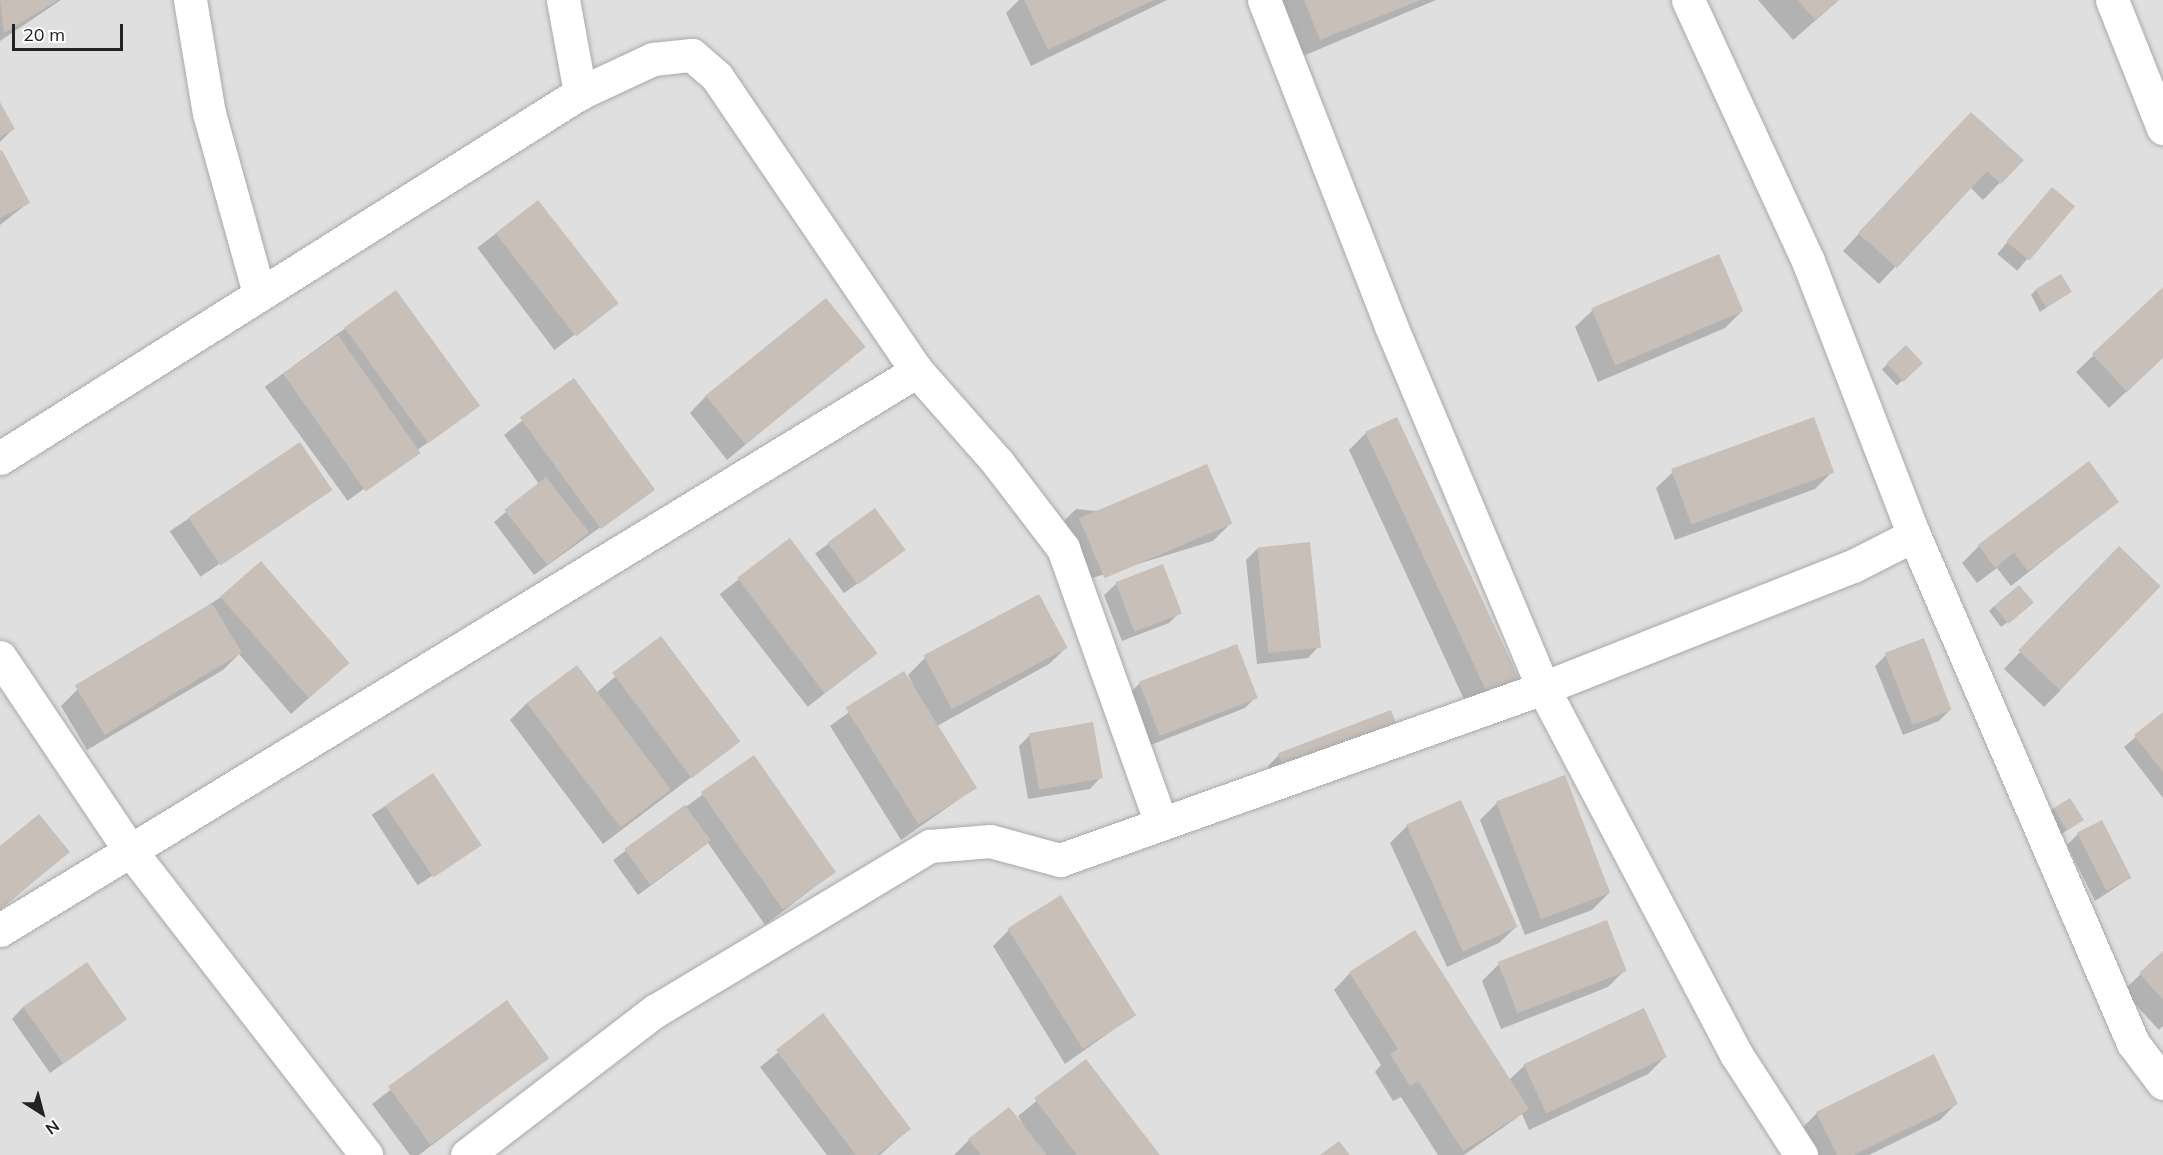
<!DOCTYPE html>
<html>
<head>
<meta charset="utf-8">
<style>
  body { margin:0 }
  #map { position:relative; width:2163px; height:1155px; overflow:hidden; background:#f2efe9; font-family:Mulish,sans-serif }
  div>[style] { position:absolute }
  .residential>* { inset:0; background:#e0dfdf; transform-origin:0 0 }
  .shadow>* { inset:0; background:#0003; transform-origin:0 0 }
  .building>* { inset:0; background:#c7bfb8; transform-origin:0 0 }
  .roads { filter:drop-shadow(0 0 2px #a9a9a9) drop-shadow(0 0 2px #a9a9a9) }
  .street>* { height:33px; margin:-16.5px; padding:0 16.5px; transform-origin:16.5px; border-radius:16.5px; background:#fff }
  span { translate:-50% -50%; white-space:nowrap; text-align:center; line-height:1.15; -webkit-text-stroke:4.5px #fff; paint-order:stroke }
  .north { position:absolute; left:12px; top:1083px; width:60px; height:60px; -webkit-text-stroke:4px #fff; paint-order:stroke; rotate:144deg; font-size:16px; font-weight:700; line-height:24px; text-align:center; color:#222 }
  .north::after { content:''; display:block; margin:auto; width:21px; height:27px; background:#222; clip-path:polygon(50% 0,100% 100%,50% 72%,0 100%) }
  .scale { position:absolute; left:12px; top:24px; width:111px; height:27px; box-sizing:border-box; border:3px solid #222; border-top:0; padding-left:8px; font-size:18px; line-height:21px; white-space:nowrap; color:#222; -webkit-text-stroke:4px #fff; paint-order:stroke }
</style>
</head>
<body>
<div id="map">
  <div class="residential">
    <i style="left:0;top:0;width:2163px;height:1155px"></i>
  </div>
  <div class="shadow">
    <i style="clip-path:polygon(0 0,61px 0,0 41px)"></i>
    <i style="clip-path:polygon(1019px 0,1167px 0,1031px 66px,1006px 13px)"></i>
    <i style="clip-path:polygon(1281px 0,1436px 0,1303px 56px)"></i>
    <i style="clip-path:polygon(1758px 0,1839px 0,1793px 40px)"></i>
    <i style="clip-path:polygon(0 105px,13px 129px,0 142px)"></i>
    <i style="clip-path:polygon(1954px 130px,2022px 160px,1983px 200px,1970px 187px,1879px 284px,1843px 251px)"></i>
    <i style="clip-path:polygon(0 153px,28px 203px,0 225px)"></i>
    <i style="left:2052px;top:189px;width:26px;height:85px;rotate:40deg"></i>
    <i style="left:538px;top:202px;width:128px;height:76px;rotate:53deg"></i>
    <i style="clip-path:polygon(1719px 256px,1742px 311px,1725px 328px,1598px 382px,1575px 327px,1592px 311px)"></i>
    <i style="clip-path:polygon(2163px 289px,2163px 357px,2109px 408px,2076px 372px)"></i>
    <i style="clip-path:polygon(2036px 290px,2070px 292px,2040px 312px,2031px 295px)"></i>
    <i style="left:395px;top:292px;width:141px;height:161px;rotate:54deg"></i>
    <i style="clip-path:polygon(863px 347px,727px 460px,690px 413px,706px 396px)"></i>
    <i style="left:1906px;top:347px;width:22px;height:33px;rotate:47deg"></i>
    <i style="clip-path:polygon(574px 380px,652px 490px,534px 575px,494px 522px,539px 484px,504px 435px)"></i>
    <i style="clip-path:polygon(1366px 433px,1521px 689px,1473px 719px,1349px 450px)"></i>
    <i style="left:299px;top:444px;width:55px;height:156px;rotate:56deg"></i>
    <i style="clip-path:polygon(1673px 472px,1832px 472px,1815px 489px,1675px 540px,1656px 488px)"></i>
    <i style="clip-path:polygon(2117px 502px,2011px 586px,1997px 568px,1977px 583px,1962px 563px,1979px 546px)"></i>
    <i style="clip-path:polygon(1076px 509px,1230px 524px,1213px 541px,1076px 583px,1059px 526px)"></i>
    <i style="left:875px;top:510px;width:49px;height:74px;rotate:54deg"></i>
    <i style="left:789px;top:540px;width:143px;height:88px;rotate:52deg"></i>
    <i style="clip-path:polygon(1257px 549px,1319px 646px,1308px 658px,1257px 664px,1246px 560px)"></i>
    <i style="clip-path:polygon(2102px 565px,2061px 690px,2044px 707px,2004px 669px)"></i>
    <i style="clip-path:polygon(1116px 584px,1180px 612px,1169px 623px,1122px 641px,1104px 595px)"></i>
    <i style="clip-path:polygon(221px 597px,348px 663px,291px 714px,239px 654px,223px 670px,87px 750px,61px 706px,78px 689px)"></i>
    <i style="clip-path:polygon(1994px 606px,2026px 609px,2001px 627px,1989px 611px)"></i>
    <i style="clip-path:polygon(661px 638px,739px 741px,603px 844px,510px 720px,527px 703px,596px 693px)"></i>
    <i style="clip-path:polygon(1066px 648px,1049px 664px,937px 726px,975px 788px,901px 840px,830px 726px,903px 673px,913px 685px,908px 675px,925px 658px)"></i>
    <i style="clip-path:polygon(1886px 655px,1950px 710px,1939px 721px,1903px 735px,1875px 666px)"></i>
    <i style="clip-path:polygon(1140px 683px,1256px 697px,1245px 708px,1148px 746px,1129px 694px)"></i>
    <i style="clip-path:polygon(1390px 712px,1275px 786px,1268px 766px,1279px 755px)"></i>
    <i style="clip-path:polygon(2163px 714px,2163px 798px,2124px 747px)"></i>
    <i style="clip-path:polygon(1030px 735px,1101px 777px,1090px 789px,1028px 799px,1019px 746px)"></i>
    <i style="clip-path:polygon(754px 757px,834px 872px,765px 925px,708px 843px,638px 895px,613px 860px)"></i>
    <i style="left:433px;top:775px;width:84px;height:73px;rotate:57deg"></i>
    <i style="clip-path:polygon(1497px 803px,1609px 893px,1592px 910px,1525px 935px,1480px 820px)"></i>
    <i style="clip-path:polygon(2053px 808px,2082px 820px,2060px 835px,2048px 814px)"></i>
    <i style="clip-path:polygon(1407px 826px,1516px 927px,1499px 943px,1447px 967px,1390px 843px)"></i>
    <i style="clip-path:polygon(2078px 834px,2130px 878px,2095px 901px,2067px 845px)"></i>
    <i style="clip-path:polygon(0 848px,68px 852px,0 910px)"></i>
    <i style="clip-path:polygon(1009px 930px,1134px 1015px,1065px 1064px,993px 946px)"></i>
    <i style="clip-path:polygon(2163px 953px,2163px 1026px,2159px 1030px,2123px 991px)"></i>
    <i style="clip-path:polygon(1499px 964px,1625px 970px,1608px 987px,1501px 1029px,1482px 981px)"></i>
    <i style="clip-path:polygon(1350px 973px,1509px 1080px,1524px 1066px,1665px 1057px,1648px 1074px,1529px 1130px,1522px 1114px,1464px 1155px,1438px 1155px,1401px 1097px,1393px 1101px,1375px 1072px,1381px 1065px,1334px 990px)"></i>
    <i style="clip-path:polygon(506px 1002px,547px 1058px,419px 1155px,410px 1155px,372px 1104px)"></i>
    <i style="clip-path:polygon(23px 1007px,125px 1019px,50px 1073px,12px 1019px)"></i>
    <i style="clip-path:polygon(823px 1016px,909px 1129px,880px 1155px,827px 1155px,760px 1067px)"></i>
    <i style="clip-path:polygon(1086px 1061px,1158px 1155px,954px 1155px,969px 1140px,1027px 1132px,1018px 1116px)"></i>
    <i style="clip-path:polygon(1956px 1104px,1940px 1120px,1869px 1155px,1813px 1155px,1800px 1130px,1817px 1113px)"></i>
  </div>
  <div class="building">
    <i style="clip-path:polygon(0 0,58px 0,4px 33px)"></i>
    <i style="clip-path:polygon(1024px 0,1154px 0,1048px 50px)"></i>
    <i style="clip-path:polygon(1304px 0,1421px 0,1320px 40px)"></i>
    <i style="clip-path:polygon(1798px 0,1838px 0,1815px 20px)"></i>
    <i style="clip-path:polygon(0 102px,15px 129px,0 137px)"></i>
    <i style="clip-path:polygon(1971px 112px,2024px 160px,2001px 184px,1987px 171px,1897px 268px,1858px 233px)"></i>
    <i style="clip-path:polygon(2px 150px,30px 203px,0 218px,0 151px)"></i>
    <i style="left:2052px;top:187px;width:30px;height:71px;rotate:40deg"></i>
    <i style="left:538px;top:200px;width:131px;height:54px;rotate:52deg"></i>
    <i style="left:1719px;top:254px;width:62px;height:139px;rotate:67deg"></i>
    <i style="left:2061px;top:274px;width:21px;height:30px;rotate:59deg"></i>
    <i style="clip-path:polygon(2163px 287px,2163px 358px,2127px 392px,2092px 354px)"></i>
    <i style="left:396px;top:290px;width:143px;height:64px;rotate:54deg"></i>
    <i style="left:826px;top:298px;width:63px;height:155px;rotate:51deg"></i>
    <i style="left:338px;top:335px;width:144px;height:67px;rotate:55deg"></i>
    <i style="left:1906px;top:345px;width:25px;height:27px;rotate:47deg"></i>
    <i style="left:574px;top:378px;width:138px;height:67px;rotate:54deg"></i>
    <i style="left:1397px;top:417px;width:299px;height:35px;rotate:65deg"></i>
    <i style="left:1814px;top:417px;width:59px;height:152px;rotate:70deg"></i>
    <i style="left:300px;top:442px;width:58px;height:135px;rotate:56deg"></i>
    <i style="clip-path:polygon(2089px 461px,2119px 502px,2028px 571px,2014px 553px,1995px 568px,1978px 545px)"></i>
    <i style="left:1207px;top:464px;width:65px;height:139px;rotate:67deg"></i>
    <i style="left:546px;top:477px;width:70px;height:53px;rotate:52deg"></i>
    <i style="left:875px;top:508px;width:52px;height:59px;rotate:54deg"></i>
    <i style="left:790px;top:538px;width:145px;height:66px;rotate:53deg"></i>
    <i style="left:1310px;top:542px;width:106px;height:53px;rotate:84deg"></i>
    <i style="left:2119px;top:546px;width:58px;height:145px;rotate:44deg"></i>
    <i style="left:261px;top:561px;width:135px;height:54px;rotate:49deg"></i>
    <i style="left:1163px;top:564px;width:53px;height:51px;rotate:69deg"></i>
    <i style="left:2019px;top:585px;width:23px;height:33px;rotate:50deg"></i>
    <i style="left:1039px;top:594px;width:61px;height:131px;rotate:62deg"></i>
    <i style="left:212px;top:603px;width:58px;height:160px;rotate:59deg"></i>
    <i style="left:661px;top:636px;width:132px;height:61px;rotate:53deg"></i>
    <i style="left:1924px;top:638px;width:77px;height:42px;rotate:69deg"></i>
    <i style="left:1237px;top:644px;width:58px;height:105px;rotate:69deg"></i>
    <i style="left:577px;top:665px;width:156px;height:63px;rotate:53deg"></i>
    <i style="left:904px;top:671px;width:138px;height:69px;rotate:58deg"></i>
    <i style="left:1391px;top:710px;width:25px;height:121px;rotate:69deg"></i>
    <i style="clip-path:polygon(2163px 712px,2163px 772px,2134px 735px)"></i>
    <i style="left:1093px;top:722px;width:57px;height:65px;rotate:80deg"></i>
    <i style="left:754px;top:755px;width:143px;height:65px;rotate:55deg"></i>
    <i style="left:433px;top:773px;width:87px;height:58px;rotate:56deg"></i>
    <i style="left:1565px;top:775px;width:126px;height:74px;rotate:69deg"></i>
    <i style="left:2070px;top:798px;width:26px;height:20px;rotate:58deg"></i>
    <i style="left:1461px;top:800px;width:139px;height:60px;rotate:66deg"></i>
    <i style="left:685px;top:805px;width:44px;height:75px;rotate:54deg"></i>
    <i style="clip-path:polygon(39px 814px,70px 852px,0 909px,0 846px)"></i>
    <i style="left:2102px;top:820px;width:65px;height:28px;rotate:63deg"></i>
    <i style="left:1061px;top:895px;width:142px;height:63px;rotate:58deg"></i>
    <i style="left:1607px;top:920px;width:55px;height:117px;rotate:69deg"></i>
    <i style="clip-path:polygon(1415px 930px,1529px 1109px,1463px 1151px,1418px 1081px,1410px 1086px,1390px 1054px,1398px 1049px,1349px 972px)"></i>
    <i style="clip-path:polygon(2163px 951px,2163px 1000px,2139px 973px)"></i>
    <i style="left:87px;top:962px;width:70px;height:78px;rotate:55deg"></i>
    <i style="left:507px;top:1000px;width:72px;height:147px;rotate:54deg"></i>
    <i style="left:1644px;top:1008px;width:54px;height:133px;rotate:65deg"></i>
    <i style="clip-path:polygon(823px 1013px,911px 1129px,877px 1155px,856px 1155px,776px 1050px)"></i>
    <i style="clip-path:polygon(1934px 1054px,1958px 1104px,1854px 1155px,1837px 1155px,1816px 1112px)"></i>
    <i style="clip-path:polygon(1086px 1059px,1160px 1155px,1077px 1155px,1034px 1098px)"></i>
    <i style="clip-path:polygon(1009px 1107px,1047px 1155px,981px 1155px,968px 1139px)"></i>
    <i style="clip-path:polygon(1339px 1141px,1350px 1155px,1320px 1155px)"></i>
  </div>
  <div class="roads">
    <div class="street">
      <i style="left:190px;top:0;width:115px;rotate:80.5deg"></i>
      <i style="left:209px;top:113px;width:187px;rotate:74.5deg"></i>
      <i style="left:563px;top:0;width:95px;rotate:79.6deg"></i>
      <i style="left:1264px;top:0;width:350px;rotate:68.7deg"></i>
      <i style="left:1391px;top:326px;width:393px;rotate:67.2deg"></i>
      <i style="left:1543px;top:688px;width:414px;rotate:62.2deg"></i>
      <i style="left:1736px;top:1054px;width:120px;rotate:57.2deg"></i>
      <i style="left:1688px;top:0;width:287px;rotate:65.3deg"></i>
      <i style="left:1808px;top:261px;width:294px;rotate:68.9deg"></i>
      <i style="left:2112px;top:0;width:138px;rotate:68.3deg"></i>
      <i style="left:0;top:458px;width:685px;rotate:-32.18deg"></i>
      <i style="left:580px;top:93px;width:81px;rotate:-25deg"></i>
      <i style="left:653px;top:59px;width:39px;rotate:-6deg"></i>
      <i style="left:692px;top:55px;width:33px;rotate:41deg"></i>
      <i style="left:717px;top:77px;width:356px;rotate:55.8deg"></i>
      <i style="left:917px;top:371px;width:123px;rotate:48.6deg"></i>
      <i style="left:998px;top:463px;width:107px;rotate:52.6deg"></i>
      <i style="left:1063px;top:548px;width:292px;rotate:70.4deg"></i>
      <i style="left:0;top:657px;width:231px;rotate:56.1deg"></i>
      <i style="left:129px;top:849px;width:387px;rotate:52.2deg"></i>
      <i style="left:0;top:930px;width:1074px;rotate:-31.37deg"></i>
      <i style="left:467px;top:1155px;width:237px;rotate:-37.5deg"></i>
      <i style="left:655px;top:1011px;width:321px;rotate:-31deg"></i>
      <i style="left:930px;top:846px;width:60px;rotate:-4.8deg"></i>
      <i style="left:990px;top:841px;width:73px;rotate:15.2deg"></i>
      <i style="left:1060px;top:860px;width:513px;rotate:-19.6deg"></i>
      <i style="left:1543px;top:688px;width:333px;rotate:-21.5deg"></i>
      <i style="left:1853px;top:566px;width:68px;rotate:-26.9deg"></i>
      <i style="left:1914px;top:535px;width:553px;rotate:66.68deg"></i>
      <i style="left:2133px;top:1043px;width:50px;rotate:53.1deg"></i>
    </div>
  </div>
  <div class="north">N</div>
  <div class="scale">20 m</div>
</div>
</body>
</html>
